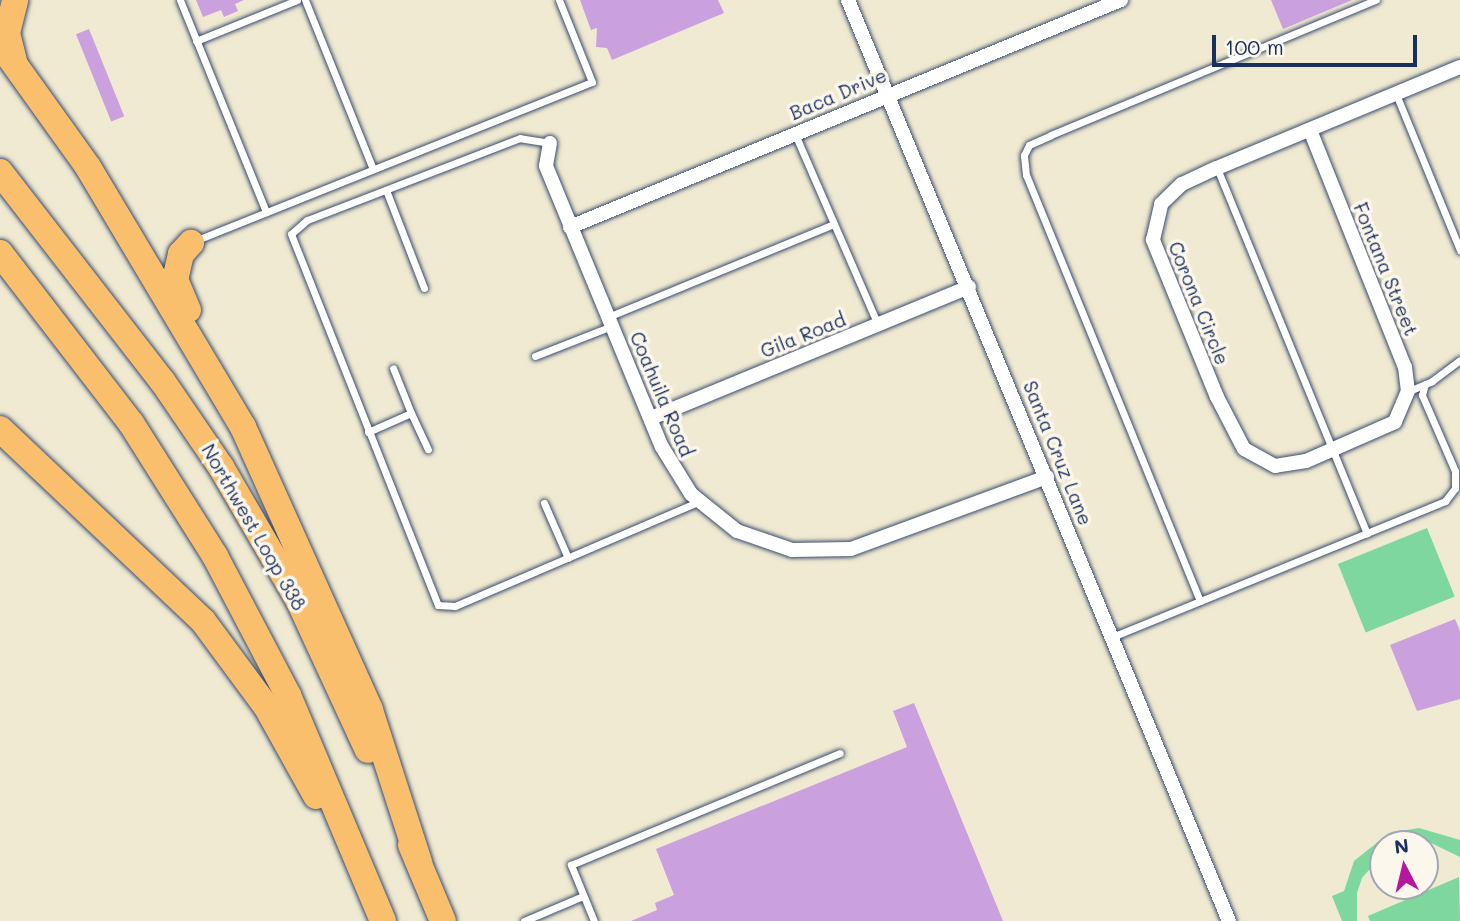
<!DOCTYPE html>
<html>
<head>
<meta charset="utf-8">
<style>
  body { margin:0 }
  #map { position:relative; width:1460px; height:921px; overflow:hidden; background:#efead1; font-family:Mali,sans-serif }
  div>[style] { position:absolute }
  .green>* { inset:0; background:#7ed79d; transform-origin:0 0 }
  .building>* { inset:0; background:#cba0de; transform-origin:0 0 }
  .roads { filter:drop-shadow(0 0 2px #3b4b6f) drop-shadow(0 0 2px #3b4b6f) }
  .lane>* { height:7px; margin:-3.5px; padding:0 3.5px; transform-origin:3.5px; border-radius:3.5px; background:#fff }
  .street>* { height:14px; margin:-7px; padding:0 7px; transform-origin:7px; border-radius:7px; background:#fff }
  .highway>* { height:26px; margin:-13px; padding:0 13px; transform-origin:13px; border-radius:13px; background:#f9bf6d }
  span { translate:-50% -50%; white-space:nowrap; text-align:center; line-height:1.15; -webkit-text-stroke:7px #fbf7ec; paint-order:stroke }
  .street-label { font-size:19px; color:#1b2f5e }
  .north { position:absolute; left:1369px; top:830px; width:70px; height:70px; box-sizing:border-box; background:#fbf7ec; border:2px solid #a1a7b3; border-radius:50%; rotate:353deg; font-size:19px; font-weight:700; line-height:28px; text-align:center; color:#1b2f5e }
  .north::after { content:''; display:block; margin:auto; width:24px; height:32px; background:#b5179e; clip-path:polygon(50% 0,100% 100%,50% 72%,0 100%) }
  .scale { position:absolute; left:1212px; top:35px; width:205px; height:32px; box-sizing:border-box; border:4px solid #1b2f5e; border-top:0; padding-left:9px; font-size:21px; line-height:24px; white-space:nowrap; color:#1b2f5e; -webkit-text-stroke:5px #fbf7ec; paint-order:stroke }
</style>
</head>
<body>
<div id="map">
  <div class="green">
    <i style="left:1427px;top:528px;width:74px;height:96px;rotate:68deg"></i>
    <i style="clip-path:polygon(1419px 828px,1460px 840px,1460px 857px,1431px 843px,1383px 844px,1383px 854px,1362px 878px,1357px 893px,1357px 921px,1342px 921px,1332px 896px,1344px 891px,1354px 861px,1389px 833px)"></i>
    <i style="clip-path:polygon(1459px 877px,1460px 921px,1370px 921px,1368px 916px)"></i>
  </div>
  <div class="building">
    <i style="clip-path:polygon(196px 0,244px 0,235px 4px,238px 11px,224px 17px,221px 10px,203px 17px)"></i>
    <i style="clip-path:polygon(580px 0,718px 0,724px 13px,612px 60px,607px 48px,596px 47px,597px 28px,591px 30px)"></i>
    <i style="clip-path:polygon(1271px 0,1352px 0,1283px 29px)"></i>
    <i style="left:89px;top:29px;width:94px;height:14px;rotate:68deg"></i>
    <i style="clip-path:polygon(1455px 619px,1460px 631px,1460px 699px,1417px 711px,1390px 645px)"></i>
    <i style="clip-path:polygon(914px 703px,1003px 921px,631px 921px,657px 910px,655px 903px,674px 895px,656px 849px,907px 747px,893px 711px)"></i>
  </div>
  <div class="roads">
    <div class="lane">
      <i style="left:180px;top:0;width:229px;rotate:67.9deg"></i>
      <i style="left:305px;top:0;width:182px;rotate:68.1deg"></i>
      <i style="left:196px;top:41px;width:109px;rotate:-22.1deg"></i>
      <i style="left:1396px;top:94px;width:169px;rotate:67.7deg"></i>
      <i style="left:795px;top:134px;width:208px;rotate:66.5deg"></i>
      <i style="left:550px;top:143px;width:30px;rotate:-171deg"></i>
      <i style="left:520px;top:138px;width:228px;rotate:158.9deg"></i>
      <i style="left:307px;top:220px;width:21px;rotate:139deg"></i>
      <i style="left:291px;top:234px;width:399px;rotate:68.4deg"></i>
      <i style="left:438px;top:605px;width:17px;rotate:3deg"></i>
      <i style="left:455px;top:606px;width:264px;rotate:-23.2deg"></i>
      <i style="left:1217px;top:168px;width:395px;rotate:67.7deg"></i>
      <i style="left:386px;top:190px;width:105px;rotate:68.8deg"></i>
      <i style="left:197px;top:240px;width:425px;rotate:-21.8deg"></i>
      <i style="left:592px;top:82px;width:88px;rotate:-111.9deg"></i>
      <i style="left:608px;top:317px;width:244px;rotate:-22.4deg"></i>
      <i style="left:535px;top:356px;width:83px;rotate:-21.3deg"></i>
      <i style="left:1409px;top:391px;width:25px;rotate:-23deg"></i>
      <i style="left:1432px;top:381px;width:35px;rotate:-37deg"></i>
      <i style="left:411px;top:413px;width:40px;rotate:65deg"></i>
      <i style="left:368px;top:432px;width:47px;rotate:-23.8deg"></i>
      <i style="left:411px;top:413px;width:48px;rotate:-111.8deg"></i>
      <i style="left:544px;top:503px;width:60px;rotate:66.4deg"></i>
      <i style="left:1200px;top:601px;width:460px;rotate:-112.2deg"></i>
      <i style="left:1026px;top:175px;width:20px;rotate:-96deg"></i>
      <i style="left:1024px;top:155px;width:11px;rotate:-63deg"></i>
      <i style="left:1029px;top:145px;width:24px;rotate:-24deg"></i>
      <i style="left:1051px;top:135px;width:352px;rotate:-22.6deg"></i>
      <i style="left:1112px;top:637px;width:360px;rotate:-22.2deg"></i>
      <i style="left:1445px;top:501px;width:16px;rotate:-52deg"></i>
      <i style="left:1455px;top:488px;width:17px;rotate:-90deg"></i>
      <i style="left:1455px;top:471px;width:83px;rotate:-113.5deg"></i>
      <i style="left:1422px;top:395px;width:11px;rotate:-75deg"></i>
      <i style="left:524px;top:921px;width:64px;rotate:-23deg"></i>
      <i style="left:594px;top:921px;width:61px;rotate:-112.3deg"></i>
      <i style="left:571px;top:865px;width:291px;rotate:-22.6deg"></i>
    </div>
    <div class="street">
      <i style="left:848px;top:0;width:997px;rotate:67.53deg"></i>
      <i style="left:1310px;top:130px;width:255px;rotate:68.2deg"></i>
      <i style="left:1405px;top:367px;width:24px;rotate:83deg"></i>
      <i style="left:1408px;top:391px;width:34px;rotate:113deg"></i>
      <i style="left:1395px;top:422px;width:97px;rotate:156.3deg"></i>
      <i style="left:1306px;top:461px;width:31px;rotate:171deg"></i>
      <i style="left:1275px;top:466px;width:35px;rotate:-151deg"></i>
      <i style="left:1244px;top:449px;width:59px;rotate:-117.4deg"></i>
      <i style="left:1217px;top:397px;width:170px;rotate:-112.2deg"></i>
      <i style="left:1153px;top:240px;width:37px;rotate:-77deg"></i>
      <i style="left:1161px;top:204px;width:29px;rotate:-44deg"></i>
      <i style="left:1182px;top:184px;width:38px;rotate:-25deg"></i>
      <i style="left:1217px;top:168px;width:263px;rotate:-22.6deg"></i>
      <i style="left:550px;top:143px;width:23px;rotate:100deg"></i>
      <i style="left:546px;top:166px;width:304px;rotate:67.6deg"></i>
      <i style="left:662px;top:447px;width:55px;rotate:58.3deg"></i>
      <i style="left:691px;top:494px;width:59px;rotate:38.8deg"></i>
      <i style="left:737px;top:531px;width:58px;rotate:19.1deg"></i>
      <i style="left:792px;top:550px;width:59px;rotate:-1deg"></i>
      <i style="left:851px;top:549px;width:209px;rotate:-20.2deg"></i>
      <i style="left:570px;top:227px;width:596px;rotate:-22.39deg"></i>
      <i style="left:651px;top:418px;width:344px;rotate:-22.4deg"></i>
    </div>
    <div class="highway">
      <i style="left:0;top:44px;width:151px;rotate:54.4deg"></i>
      <i style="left:88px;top:167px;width:303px;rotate:59.2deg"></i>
      <i style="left:243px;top:427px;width:310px;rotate:65.8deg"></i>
      <i style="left:370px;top:710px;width:160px;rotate:72.1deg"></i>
      <i style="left:14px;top:61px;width:29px;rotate:-104deg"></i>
      <i style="left:7px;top:33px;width:34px;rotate:-76deg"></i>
      <i style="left:0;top:172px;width:266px;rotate:52.2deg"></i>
      <i style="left:163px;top:382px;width:103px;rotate:55.7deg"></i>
      <i style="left:221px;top:467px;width:155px;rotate:59.8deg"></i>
      <i style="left:299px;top:601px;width:164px;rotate:65.2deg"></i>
      <i style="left:0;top:253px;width:215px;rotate:52.4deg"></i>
      <i style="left:131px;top:423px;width:157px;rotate:57.7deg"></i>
      <i style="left:215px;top:556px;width:157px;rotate:62.3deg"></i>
      <i style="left:288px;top:695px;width:245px;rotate:67.2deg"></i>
      <i style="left:188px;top:310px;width:33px;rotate:-113deg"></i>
      <i style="left:175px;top:280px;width:27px;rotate:-77deg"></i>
      <i style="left:181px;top:254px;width:15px;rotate:-48deg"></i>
      <i style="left:0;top:429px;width:279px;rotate:43.4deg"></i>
      <i style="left:203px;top:621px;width:106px;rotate:53.5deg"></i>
      <i style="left:266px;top:706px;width:103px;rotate:60.9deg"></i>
      <i style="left:411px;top:845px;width:82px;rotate:67.2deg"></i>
    </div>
  </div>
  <div class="street-label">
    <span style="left:838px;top:94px;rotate:-23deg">Baca Drive</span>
    <span style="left:1386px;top:269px;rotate:68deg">Fontana Street</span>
    <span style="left:1199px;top:303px;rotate:68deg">Corona Circle</span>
    <span style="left:803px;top:335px;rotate:-22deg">Gila Road</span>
    <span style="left:662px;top:394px;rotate:67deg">Coahuila Road</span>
    <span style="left:1058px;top:453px;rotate:68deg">Santa Cruz Lane</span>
    <span style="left:254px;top:527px;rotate:60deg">Northwest Loop 338</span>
  </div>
  <div class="north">N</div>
  <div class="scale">100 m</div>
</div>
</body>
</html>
